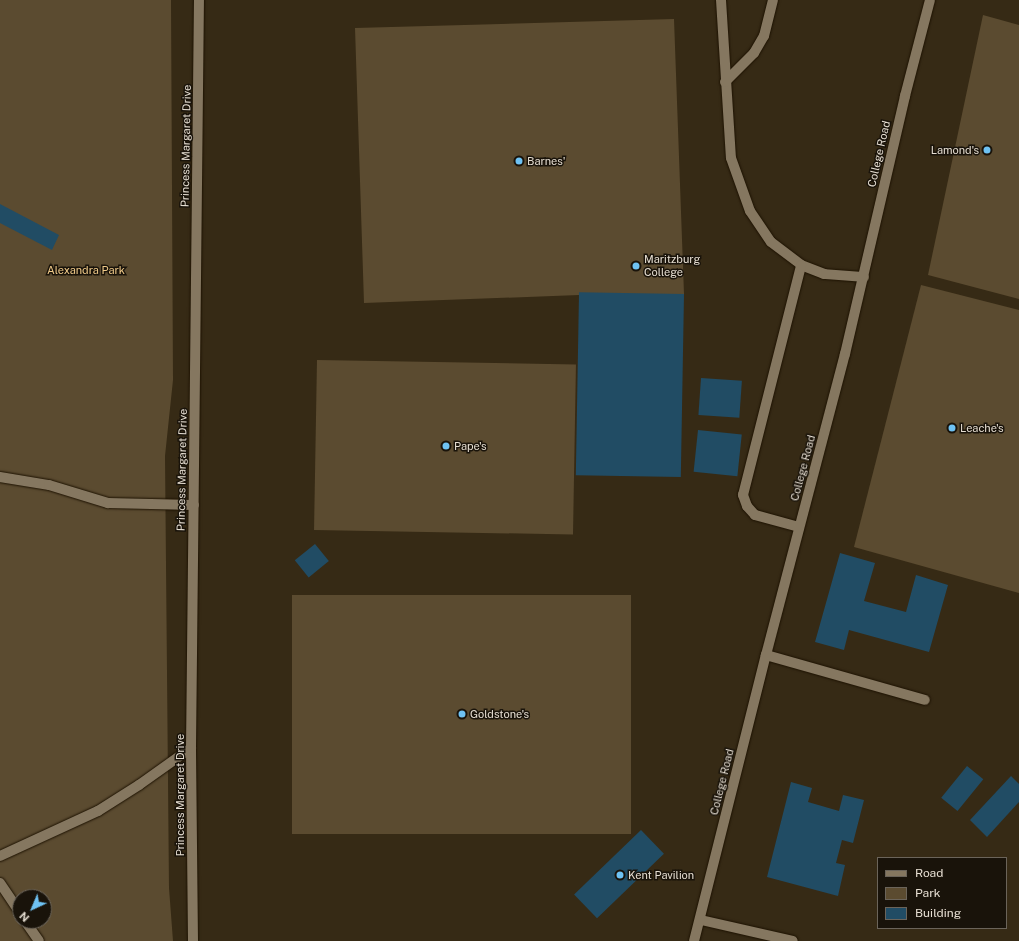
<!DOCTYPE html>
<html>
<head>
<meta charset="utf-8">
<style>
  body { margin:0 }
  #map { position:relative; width:1019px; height:941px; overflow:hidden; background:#362a15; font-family:"Public Sans",sans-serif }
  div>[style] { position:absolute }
  .green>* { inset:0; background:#5b4b30; transform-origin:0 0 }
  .building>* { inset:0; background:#214c64; transform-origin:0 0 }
  .roads { filter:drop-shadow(0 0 1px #1d1201) drop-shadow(0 0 1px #1d1201) }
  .service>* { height:10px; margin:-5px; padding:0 5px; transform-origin:5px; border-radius:5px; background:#857760 }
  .minor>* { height:10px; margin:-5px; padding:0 5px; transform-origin:5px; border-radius:5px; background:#857760 }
  .tertiary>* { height:10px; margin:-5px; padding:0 5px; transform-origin:5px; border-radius:5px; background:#857760 }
  .dots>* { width:11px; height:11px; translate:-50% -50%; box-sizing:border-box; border:2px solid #19130a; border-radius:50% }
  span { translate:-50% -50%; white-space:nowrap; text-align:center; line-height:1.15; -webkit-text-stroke:3px #19130a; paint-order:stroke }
  .street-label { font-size:11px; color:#e6ded2 }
  .poi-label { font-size:11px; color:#e6ded2 }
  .right { translate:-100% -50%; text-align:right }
  .left { translate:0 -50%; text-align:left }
  .park-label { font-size:11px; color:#f1cb8a }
  .legend { position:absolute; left:877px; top:857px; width:130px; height:72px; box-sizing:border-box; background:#19130a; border:1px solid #6b645a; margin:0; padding:5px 7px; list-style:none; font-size:12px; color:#e6ded2 }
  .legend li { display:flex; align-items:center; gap:8px; height:20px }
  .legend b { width:20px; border:1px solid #6b645a }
  .north { position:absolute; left:12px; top:889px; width:40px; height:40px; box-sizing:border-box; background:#19130a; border:1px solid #6b645a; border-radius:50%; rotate:224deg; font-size:11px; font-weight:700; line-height:16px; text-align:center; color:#e6ded2 }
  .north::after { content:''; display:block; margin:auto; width:14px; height:18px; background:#6ec2f3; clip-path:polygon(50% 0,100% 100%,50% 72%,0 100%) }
</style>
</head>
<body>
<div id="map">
  <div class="green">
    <i style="clip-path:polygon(evenodd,0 0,171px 0,173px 380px,165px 456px,169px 888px,173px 941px,0 941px,0 0,20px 897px,44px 897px,44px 921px,20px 921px,20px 897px)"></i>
    <i style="clip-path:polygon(983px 15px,1019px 25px,1019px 299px,928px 275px)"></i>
    <i style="clip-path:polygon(674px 19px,684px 294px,579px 295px,364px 303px,355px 28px)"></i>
    <i style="clip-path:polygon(921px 285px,1019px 310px,1019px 593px,854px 547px)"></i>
    <i style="left:317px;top:360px;width:259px;height:170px;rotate:1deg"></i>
    <i style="left:292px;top:595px;width:339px;height:239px"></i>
  </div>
  <div class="building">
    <i style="clip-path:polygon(0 204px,59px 235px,52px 250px,0 223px)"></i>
    <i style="left:684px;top:294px;width:183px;height:105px;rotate:91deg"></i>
    <i style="left:701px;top:378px;width:41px;height:37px;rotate:4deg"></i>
    <i style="left:698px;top:430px;width:44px;height:42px;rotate:6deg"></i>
    <i style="left:315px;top:544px;width:22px;height:26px;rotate:51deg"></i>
    <i style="clip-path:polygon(840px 553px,875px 563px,864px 601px,906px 612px,916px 575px,948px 585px,929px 652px,849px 630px,844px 650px,815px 642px)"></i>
    <i style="left:967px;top:766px;width:21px;height:41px;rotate:39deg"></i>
    <i style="clip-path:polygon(1011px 776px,1019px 784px,1019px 802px,987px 837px,970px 820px)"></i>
    <i style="clip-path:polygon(791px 782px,812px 788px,808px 802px,839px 811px,843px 795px,864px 800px,853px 843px,842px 840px,836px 863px,845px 865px,838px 896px,767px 877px)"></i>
    <i style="left:641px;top:830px;width:33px;height:93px;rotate:46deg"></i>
  </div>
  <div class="roads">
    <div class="service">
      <i style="left:721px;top:0;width:158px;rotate:86.4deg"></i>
      <i style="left:731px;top:158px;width:56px;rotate:70.3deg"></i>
      <i style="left:750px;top:211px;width:37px;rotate:56deg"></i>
      <i style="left:771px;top:242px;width:38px;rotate:37deg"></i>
      <i style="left:801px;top:265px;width:25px;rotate:21deg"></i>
      <i style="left:824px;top:274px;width:40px;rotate:4.3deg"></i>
      <i style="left:725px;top:82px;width:41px;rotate:-45deg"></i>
      <i style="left:754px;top:53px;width:20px;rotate:-60deg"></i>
      <i style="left:764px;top:36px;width:37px;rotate:-76deg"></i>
      <i style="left:0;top:477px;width:50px;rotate:9.3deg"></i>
      <i style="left:49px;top:485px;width:62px;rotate:17deg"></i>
      <i style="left:108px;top:503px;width:86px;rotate:1.3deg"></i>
      <i style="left:799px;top:527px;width:46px;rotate:-164.7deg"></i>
      <i style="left:755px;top:515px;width:12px;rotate:-132deg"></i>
      <i style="left:747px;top:506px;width:12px;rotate:-110deg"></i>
      <i style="left:743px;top:495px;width:237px;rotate:-75.8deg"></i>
      <i style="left:766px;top:655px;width:165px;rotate:15.8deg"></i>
      <i style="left:701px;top:920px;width:94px;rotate:12.9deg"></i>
    </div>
    <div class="minor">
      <i style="left:0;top:856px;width:108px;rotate:-24.7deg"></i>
      <i style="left:98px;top:811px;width:49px;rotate:-32.4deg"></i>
      <i style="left:139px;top:785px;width:64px;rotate:-35.4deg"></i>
      <i style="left:0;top:883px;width:36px;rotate:56deg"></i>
      <i style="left:25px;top:921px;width:24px;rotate:55deg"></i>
      <i style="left:193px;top:941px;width:193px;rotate:-90.6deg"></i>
      <i style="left:191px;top:748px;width:748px;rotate:-89.39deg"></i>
    </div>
    <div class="tertiary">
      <i style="left:694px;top:941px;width:295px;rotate:-75.9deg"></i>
      <i style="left:766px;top:655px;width:311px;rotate:-75.3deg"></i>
      <i style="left:845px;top:354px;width:265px;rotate:-76.9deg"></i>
      <i style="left:905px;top:96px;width:99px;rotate:-75.4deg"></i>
    </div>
  </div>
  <div class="dots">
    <i style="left:987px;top:150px;background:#6ec2f3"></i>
    <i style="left:519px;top:161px;background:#6ec2f3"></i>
    <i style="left:636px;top:266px;background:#6ec2f3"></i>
    <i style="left:952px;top:428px;background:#6ec2f3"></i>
    <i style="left:446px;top:446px;background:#6ec2f3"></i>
    <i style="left:462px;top:714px;background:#6ec2f3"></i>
    <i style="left:620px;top:875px;background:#6ec2f3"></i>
  </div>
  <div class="street-label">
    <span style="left:186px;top:146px;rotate:-89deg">Princess Margaret Drive</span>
    <span style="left:879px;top:154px;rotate:-77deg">College Road</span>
    <span style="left:803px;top:468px;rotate:-75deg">College Road</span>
    <span style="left:182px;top:470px;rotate:-89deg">Princess Margaret Drive</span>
    <span style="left:722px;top:782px;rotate:-76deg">College Road</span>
    <span style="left:180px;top:795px;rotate:-90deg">Princess Margaret Drive</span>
  </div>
  <div class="poi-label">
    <span class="right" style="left:979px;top:150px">Lamond's</span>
    <span class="left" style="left:527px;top:161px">Barnes'</span>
    <span class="left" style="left:644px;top:266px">Maritzburg<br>College</span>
    <span class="left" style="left:960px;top:428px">Leache's</span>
    <span class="left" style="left:454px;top:446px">Pape's</span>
    <span class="left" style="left:470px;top:714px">Goldstone's</span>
    <span class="left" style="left:628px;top:875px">Kent Pavilion</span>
  </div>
  <div class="park-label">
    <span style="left:86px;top:270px">Alexandra Park</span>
  </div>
  <ul class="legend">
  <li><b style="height:5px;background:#857760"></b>Road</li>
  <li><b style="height:11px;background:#5b4b30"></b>Park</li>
  <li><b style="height:11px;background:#214c64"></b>Building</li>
  </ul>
  <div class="north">N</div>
</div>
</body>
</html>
